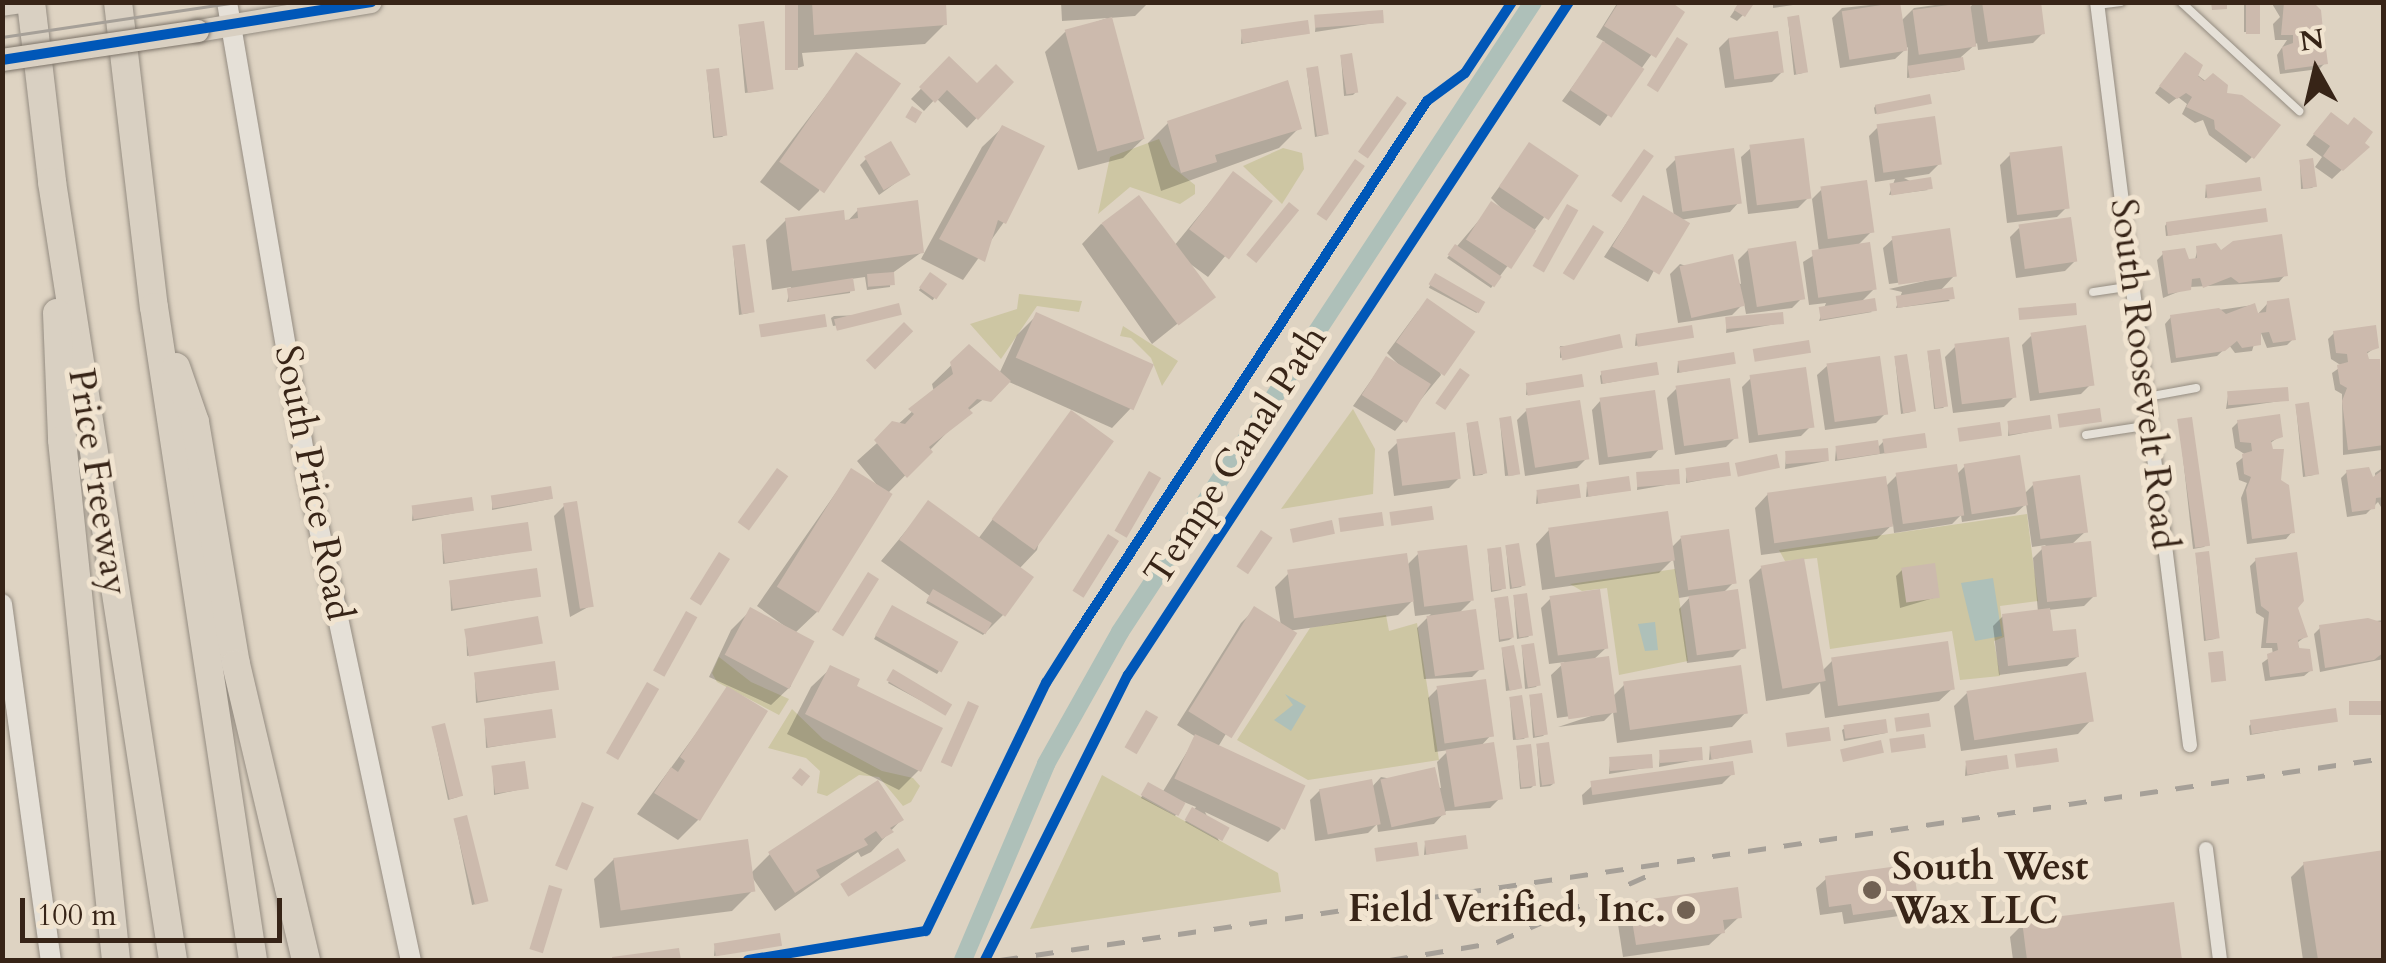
<!DOCTYPE html>
<html>
<head>
<meta charset="utf-8">
<style>
  body { margin:0 }
  #map { position:relative; width:2386px; height:963px; overflow:hidden; background:#ded3c2; font-family:Cardo,serif }
  div>[style] { position:absolute }
  .green>* { inset:0; background:#cdc6a3 }
  .water>* { inset:0; background:#aec0b9 }
  .shadow>* { inset:0; background:#0003; transform-origin:0 0 }
  .canal>* { height:18px; margin:-9px; padding:0 9px; transform-origin:9px; border-radius:9px; background:#aec0b9 }
  .building>* { inset:0; background:#ccbaad; transform-origin:0 0 }
  .roads { filter:drop-shadow(0 0 2px #948c81) drop-shadow(0 0 2px #948c81) }
  .lane>* { height:8px; margin:-4px; padding:0 4px; transform-origin:4px; border-radius:4px; background:#e5e0d7 }
  .street>* { height:14px; margin:-7px; padding:0 7px; transform-origin:7px; border-radius:7px; background:#e5e0d7 }
  .secondary>* { height:20px; margin:-10px; padding:0 10px; transform-origin:10px; border-radius:10px; background:#e5e0d7 }
  .primary>* { height:22px; margin:-11px; padding:0 11px; transform-origin:11px; border-radius:11px; background:#d9d0c2 }
  .highway>* { height:28px; margin:-14px; padding:0 14px; transform-origin:14px; border-radius:14px; background:#d9d0c2 }
  .tram>* { height:2.5px; margin:-1.25px; padding:0 1.25px; transform-origin:1.25px; border-radius:1.25px; background:#a6a098 }
  .rail>* { height:5px; margin-top:-2.5px; transform-origin:0; background:repeating-linear-gradient(90deg,#a6a098 0 18px,transparent 0 36px) }
  .bridges { filter:drop-shadow(0 0 2px #7d7469) drop-shadow(0 0 2px #7d7469) }
  .primary-bridge>* { height:22px; margin:-11px; padding:0 11px; transform-origin:11px; border-radius:11px; background:#d9d0c2 }
  .cycleway>* { height:10px; margin:-5px; padding:0 5px; transform-origin:5px; border-radius:5px; background:#0057b8 }
  .dots>* { width:28px; height:28px; translate:-50% -50%; box-sizing:border-box; border:5px solid #f1e4d0; border-radius:50% }
  span { translate:-50% -50%; white-space:nowrap; text-align:center; line-height:1.15; -webkit-text-stroke:10px #f1e4d0; paint-order:stroke }
  .street-label { font-size:38px; color:#372417 }
  .poi-label { font-size:38px; color:#372417; font-weight:700 }
  .left { translate:0 -50%; text-align:left }
  .right { translate:-100% -50%; text-align:right }
  .frame { position:absolute; inset:0; border:5px solid #372417; pointer-events:none }
  .north { position:absolute; left:2266px; top:20px; width:100px; height:100px; -webkit-text-stroke:8px #f1e4d0; paint-order:stroke; rotate:352deg; font-size:28px; font-weight:700; line-height:40px; text-align:center; color:#372417 }
  .north::after { content:''; display:block; margin:auto; width:35px; height:45px; background:#372417; clip-path:polygon(50% 0,100% 100%,50% 72%,0 100%) }
  .scale { position:absolute; left:20px; top:898px; width:262px; height:45px; box-sizing:border-box; border:5px solid #372417; border-top:0; padding-left:12px; font-size:30px; line-height:35px; white-space:nowrap; color:#372417; -webkit-text-stroke:8px #f1e4d0; paint-order:stroke }
</style>
</head>
<body>
<div id="map">
  <div class="green">
    <i style="clip-path:polygon(1159px 139px,1171px 166px,1195px 185px,1195px 194px,1180px 204px,1130px 187px,1098px 214px,1110px 157px)"></i>
    <i style="clip-path:polygon(1283px 148px,1302px 153px,1304px 169px,1282px 204px,1243px 166px)"></i>
    <i style="clip-path:polygon(1019px 294px,1082px 301px,1079px 312px,1037px 306px,1001px 359px,970px 324px,1017px 309px)"></i>
    <i style="clip-path:polygon(1123px 326px,1178px 361px,1162px 386px,1151px 358px,1131px 338px,1120px 336px)"></i>
    <i style="clip-path:polygon(1353px 409px,1375px 449px,1373px 494px,1281px 509px)"></i>
    <i style="clip-path:polygon(2027px 514px,2038px 601px,2000px 606px,2004px 637px,1994px 641px,2000px 676px,1960px 680px,1952px 631px,1830px 649px,1817px 558px,1785px 561px,1779px 550px)"></i>
    <i style="clip-path:polygon(1675px 569px,1688px 661px,1619px 675px,1607px 588px,1582px 591px,1570px 584px)"></i>
    <i style="clip-path:polygon(1386px 615px,1389px 631px,1417px 623px,1439px 760px,1308px 780px,1237px 740px,1310px 628px)"></i>
    <i style="clip-path:polygon(719px 657px,751px 682px,789px 699px,779px 715px,717px 682px,712px 673px)"></i>
    <i style="clip-path:polygon(792px 709px,823px 739px,882px 771px,913px 778px,920px 786px,911px 802px,903px 806px,879px 777px,859px 775px,827px 796px,817px 793px,820px 771px,806px 758px,768px 748px)"></i>
    <i style="clip-path:polygon(1102px 775px,1278px 873px,1281px 892px,1030px 929px)"></i>
  </div>
  <div class="water">
    <i style="clip-path:polygon(1993px 578px,2002px 636px,1975px 641px,1961px 583px)"></i>
    <i style="clip-path:polygon(1655px 622px,1658px 650px,1645px 651px,1638px 624px)"></i>
    <i style="clip-path:polygon(1285px 694px,1306px 706px,1291px 731px,1274px 720px,1293px 705px)"></i>
  </div>
  <div class="shadow">
    <i style="clip-path:polygon(943px 2px,945px 24px,925px 44px,802px 53px,804px 66px,792px 70px,786px 4px)"></i>
    <i style="clip-path:polygon(1061px 2px,1149px 2px,1135px 16px,1109px 18px,1143px 139px,1123px 158px,1078px 170px,1045px 52px,1065px 32px,1108px 18px,1062px 21px)"></i>
    <i style="clip-path:polygon(1618px 2px,1666px 2px,1682px 12px,1600px 126px,1562px 101px,1605px 42px,1596px 37px)"></i>
    <i style="clip-path:polygon(1740px 2px,1743px 15px,1737px 21px,1730px 17px)"></i>
    <i style="clip-path:polygon(1773px 2px,1813px 2px,1773px 8px)"></i>
    <i style="clip-path:polygon(1898px 2px,1901px 21px,1914px 8px,1956px 2px,1968px 2px,1968px 9px,1975px 2px,2038px 2px,2043px 33px,2033px 43px,1978px 50px,1977px 43px,1961px 57px,1960px 71px,1907px 78px,1908px 47px,1895px 59px,1840px 68px,1832px 18px,1842px 8px)"></i>
    <i style="left:2244px;top:2px;width:14px;height:30px"></i>
    <i style="clip-path:polygon(2271px 2px,2311px 2px,2321px 29px,2311px 36px,2325px 63px,2319px 69px,2280px 74px,2277px 55px,2287px 40px,2275px 40px,2273px 24px,2280px 17px)"></i>
    <i style="clip-path:polygon(1788px 19px,1805px 71px,1803px 73px,1794px 75px)"></i>
    <i style="clip-path:polygon(1316px 21px,1381px 22px,1315px 32px)"></i>
    <i style="clip-path:polygon(739px 27px,771px 88px,768px 90px,745px 93px)"></i>
    <i style="clip-path:polygon(1242px 32px,1307px 33px,1241px 44px)"></i>
    <i style="clip-path:polygon(1729px 38px,1782px 72px,1772px 82px,1725px 88px,1719px 48px)"></i>
    <i style="clip-path:polygon(856px 56px,819px 191px,799px 211px,760px 182px)"></i>
    <i style="clip-path:polygon(1341px 57px,1355px 93px,1353px 95px,1344px 96px)"></i>
    <i style="clip-path:polygon(949px 60px,977px 87px,1011px 82px,967px 128px,936px 98px,924px 111px,911px 99px)"></i>
    <i style="clip-path:polygon(2179px 61px,2224px 95px,2252px 157px,2246px 163px,2209px 135px,2203px 120px,2195px 123px,2182px 114px,2187px 104px,2178px 97px,2169px 104px,2155px 93px)"></i>
    <i style="clip-path:polygon(1307px 71px,1326px 133px,1324px 135px,1315px 137px)"></i>
    <i style="clip-path:polygon(707px 72px,725px 135px,722px 137px,713px 138px)"></i>
    <i style="clip-path:polygon(1929px 103px,1875px 114px,1874px 108px,1876px 105px)"></i>
    <i style="clip-path:polygon(1168px 123px,1299px 128px,1279px 148px,1161px 191px,1148px 143px)"></i>
    <i style="clip-path:polygon(2321px 125px,2366px 147px,2332px 179px,2315px 167px,2322px 157px,2306px 145px)"></i>
    <i style="clip-path:polygon(1879px 126px,1939px 164px,1929px 174px,1904px 178px,1928px 190px,1889px 195px,1895px 179px,1875px 182px,1869px 136px)"></i>
    <i style="clip-path:polygon(1002px 128px,1004px 222px,963px 280px,921px 259px,982px 147px)"></i>
    <i style="clip-path:polygon(1529px 146px,1575px 176px,1491px 288px,1447px 258px,1492px 205px,1508px 215px,1491px 198px)"></i>
    <i style="clip-path:polygon(1751px 148px,1808px 198px,1798px 208px,1748px 214px,1741px 157px)"></i>
    <i style="clip-path:polygon(2010px 155px,2067px 207px,2057px 217px,2007px 223px,2000px 165px)"></i>
    <i style="clip-path:polygon(866px 159px,908px 174px,879px 195px,860px 165px)"></i>
    <i style="clip-path:polygon(1676px 159px,1739px 202px,1730px 212px,1680px 220px,1648px 282px,1604px 257px,1643px 198px,1674px 216px,1666px 169px)"></i>
    <i style="clip-path:polygon(2300px 162px,2314px 186px,2312px 188px,2301px 189px)"></i>
    <i style="clip-path:polygon(1233px 174px,1270px 201px,1208px 277px,1189px 263px,1212px 296px,1152px 344px,1082px 244px,1101px 224px,1174px 246px)"></i>
    <i style="clip-path:polygon(2206px 185px,2259px 190px,2205px 198px)"></i>
    <i style="clip-path:polygon(1822px 189px,1871px 232px,1857px 246px,1875px 288px,1860px 303px,1872px 312px,1819px 321px,1826px 303px,1809px 305px,1803px 262px,1819px 252px,1812px 199px)"></i>
    <i style="clip-path:polygon(858px 210px,922px 252px,891px 274px,890px 287px,867px 290px,865px 277px,851px 279px,850px 293px,787px 302px,791px 287px,772px 290px,766px 240px,786px 220px,844px 225px)"></i>
    <i style="clip-path:polygon(2266px 221px,2166px 236px,2165px 226px,2167px 223px)"></i>
    <i style="clip-path:polygon(2020px 227px,2075px 261px,2065px 271px,2016px 278px,2010px 237px)"></i>
    <i style="clip-path:polygon(1893px 239px,1954px 276px,1939px 292px,1950px 301px,1896px 308px,1902px 292px,1889px 289px,1947px 276px,1889px 284px,1883px 248px)"></i>
    <i style="clip-path:polygon(733px 248px,752px 311px,749px 313px,739px 315px)"></i>
    <i style="clip-path:polygon(2198px 248px,2285px 275px,2279px 282px,2190px 287px,2163px 298px,2157px 260px,2163px 254px,2192px 271px)"></i>
    <i style="clip-path:polygon(1748px 250px,1802px 298px,1792px 308px,1746px 314px,1744px 303px,1732px 315px,1678px 323px,1670px 274px,1680px 264px,1741px 284px,1738px 260px)"></i>
    <i style="left:930px;top:275px;width:17px;height:19px;rotate:36deg"></i>
    <i style="left:1434px;top:278px;width:54px;height:11px;rotate:28deg"></i>
    <i style="clip-path:polygon(2268px 303px,2293px 339px,2287px 345px,2267px 348px,2259px 328px,2252px 351px,2235px 353px,2229px 345px,2217px 356px,2171px 363px,2165px 324px,2171px 317px,2253px 305px,2256px 316px)"></i>
    <i style="clip-path:polygon(1418px 311px,1441px 375px,1395px 431px,1353px 406px,1386px 359px,1405px 371px,1387px 353px)"></i>
    <i style="clip-path:polygon(899px 314px,833px 326px,831px 318px,834px 316px)"></i>
    <i style="clip-path:polygon(1037px 315px,1131px 408px,1112px 428px,1007px 381px,968px 411px,888px 493px,818px 611px,795px 633px,791px 686px,771px 705px,709px 677px,731px 630px,751px 610px,790px 630px,757px 606px,851px 471px,877px 485px,857px 461px,934px 392px,932px 384px,969px 348px,999px 374px,1017px 335px)"></i>
    <i style="clip-path:polygon(1727px 323px,1782px 323px,1726px 333px)"></i>
    <i style="clip-path:polygon(2334px 333px,2376px 347px,2365px 355px,2374px 391px,2382px 397px,2382px 450px,2343px 455px,2342px 394px,2335px 390px,2332px 373px,2342px 366px,2331px 359px,2328px 339px)"></i>
    <i style="clip-path:polygon(1636px 335px,1691px 337px,1635px 346px)"></i>
    <i style="clip-path:polygon(2032px 335px,2091px 384px,2081px 394px,2030px 401px,2022px 345px)"></i>
    <i style="clip-path:polygon(1560px 346px,1620px 347px,1560px 358px)"></i>
    <i style="clip-path:polygon(1955px 347px,2014px 397px,2004px 407px,1953px 413px,1945px 357px)"></i>
    <i style="clip-path:polygon(1928px 353px,1946px 405px,1943px 408px,1934px 409px)"></i>
    <i style="clip-path:polygon(1895px 358px,1914px 410px,1911px 412px,1901px 414px)"></i>
    <i style="clip-path:polygon(1678px 362px,1733px 363px,1677px 373px)"></i>
    <i style="clip-path:polygon(1827px 366px,1886px 413px,1876px 423px,1825px 430px,1817px 375px)"></i>
    <i style="clip-path:polygon(1657px 374px,1601px 384px,1600px 376px,1602px 373px)"></i>
    <i style="clip-path:polygon(1752px 377px,1811px 426px,1801px 436px,1749px 443px,1742px 387px)"></i>
    <i style="clip-path:polygon(1527px 384px,1581px 386px,1526px 395px)"></i>
    <i style="clip-path:polygon(1677px 388px,1736px 437px,1726px 447px,1675px 455px,1667px 398px)"></i>
    <i style="clip-path:polygon(2228px 396px,2287px 400px,2226px 409px)"></i>
    <i style="clip-path:polygon(1601px 400px,1660px 448px,1651px 458px,1599px 465px,1592px 410px)"></i>
    <i style="clip-path:polygon(2296px 406px,2316px 473px,2314px 475px,2303px 477px)"></i>
    <i style="clip-path:polygon(1527px 410px,1587px 458px,1577px 468px,1525px 476px,1517px 420px)"></i>
    <i style="clip-path:polygon(1071px 414px,1037px 550px,1019px 569px,1003px 615px,983px 635px,926px 603px,930px 596px,881px 561px,929px 503px,978px 539px)"></i>
    <i style="clip-path:polygon(1500px 420px,1517px 473px,1515px 475px,1505px 476px)"></i>
    <i style="clip-path:polygon(2179px 421px,2206px 545px,2204px 547px,2193px 549px)"></i>
    <i style="clip-path:polygon(2238px 422px,2280px 436px,2269px 444px,2292px 532px,2286px 539px,2247px 544px,2241px 498px,2247px 483px,2239px 480px,2236px 463px,2246px 455px,2235px 448px,2232px 428px)"></i>
    <i style="clip-path:polygon(2009px 423px,2050px 428px,2008px 436px)"></i>
    <i style="clip-path:polygon(1467px 426px,1485px 473px,1482px 475px,1473px 476px)"></i>
    <i style="clip-path:polygon(1398px 442px,1459px 478px,1449px 488px,1394px 496px,1388px 452px)"></i>
    <i style="clip-path:polygon(1883px 442px,1924px 447px,1835px 461px,1836px 448px,1877px 448px)"></i>
    <i style="clip-path:polygon(1786px 456px,1827px 461px,1785px 469px)"></i>
    <i style="clip-path:polygon(1965px 466px,2023px 495px,2034px 484px,2086px 531px,2071px 545px,2094px 596px,2084px 606px,2048px 610px,2051px 634px,2077px 657px,2067px 666px,1999px 675px,1993px 626px,2003px 616px,2038px 612px,2033px 558px,2046px 545px,2032px 547px,2026px 504px,2015px 514px,1962px 522px,1961px 515px,1952px 524px,1894px 533px,1893px 524px,1877px 539px,1761px 555px,1755px 508px,1768px 494px,1885px 487px,1897px 475px,1956px 475px)"></i>
    <i style="clip-path:polygon(2384px 467px,2384px 512px,2378px 502px,2366px 514px,2347px 517px,2341px 478px,2347px 472px,2376px 490px,2375px 473px)"></i>
    <i style="clip-path:polygon(1687px 471px,1728px 475px,1686px 483px)"></i>
    <i style="clip-path:polygon(1638px 477px,1678px 483px,1637px 490px)"></i>
    <i style="clip-path:polygon(1587px 485px,1628px 490px,1586px 497px)"></i>
    <i style="clip-path:polygon(1537px 492px,1578px 497px,1536px 504px)"></i>
    <i style="clip-path:polygon(493px 497px,550px 499px,492px 510px)"></i>
    <i style="clip-path:polygon(564px 506px,590px 606px,570px 617px,554px 516px)"></i>
    <i style="clip-path:polygon(413px 509px,472px 510px,412px 521px)"></i>
    <i style="clip-path:polygon(1549px 530px,1671px 548px,1682px 537px,1734px 582px,1722px 594px,1743px 647px,1733px 657px,1687px 663px,1679px 609px,1691px 596px,1679px 598px,1673px 559px,1659px 573px,1542px 590px,1536px 544px)"></i>
    <i style="clip-path:polygon(442px 537px,530px 550px,443px 564px)"></i>
    <i style="clip-path:polygon(1506px 547px,1523px 584px,1521px 587px,1510px 589px)"></i>
    <i style="clip-path:polygon(1488px 551px,1503px 588px,1501px 590px,1491px 592px)"></i>
    <i style="clip-path:polygon(1419px 553px,1471px 601px,1458px 614px,1481px 668px,1472px 677px,1424px 679px,1417px 628px,1431px 614px,1415px 616px,1413px 600px,1398px 615px,1288px 631px,1218px 747px,1281px 829px,1268px 842px,1205px 812px,1219px 841px,1185px 822px,1196px 807px,1184px 802px,1175px 816px,1141px 798px,1146px 788px,1162px 793px,1196px 737px,1177px 725px,1241px 623px,1254px 610px,1281px 626px,1275px 587px,1288px 574px,1406px 566px)"></i>
    <i style="clip-path:polygon(2196px 555px,2218px 637px,2215px 639px,2204px 641px)"></i>
    <i style="clip-path:polygon(2256px 560px,2295px 607px,2306px 636px,2297px 643px,2310px 671px,2304px 676px,2265px 681px,2262px 663px,2273px 655px,2272px 648px,2261px 648px,2264px 618px,2256px 613px,2250px 566px)"></i>
    <i style="clip-path:polygon(1762px 567px,1821px 672px,1832px 661px,1953px 688px,1939px 701px,1825px 718px,1820px 683px,1809px 694px,1766px 701px,1749px 580px)"></i>
    <i style="clip-path:polygon(1902px 570px,1937px 597px,1900px 608px,1896px 576px)"></i>
    <i style="clip-path:polygon(450px 584px,538px 596px,451px 611px)"></i>
    <i style="clip-path:polygon(1514px 597px,1530px 635px,1528px 637px,1517px 639px)"></i>
    <i style="clip-path:polygon(1551px 598px,1606px 648px,1592px 661px,1612px 697px,1624px 685px,1745px 713px,1732px 727px,1617px 743px,1613px 712px,1604px 721px,1558px 727px,1606px 711px,1557px 718px,1551px 675px,1565px 662px,1549px 664px,1541px 608px)"></i>
    <i style="clip-path:polygon(1495px 600px,1512px 638px,1509px 640px,1499px 642px)"></i>
    <i style="clip-path:polygon(890px 610px,939px 671px,937px 674px,874px 639px)"></i>
    <i style="clip-path:polygon(2384px 620px,2384px 659px,2320px 672px,2314px 634px,2320px 628px)"></i>
    <i style="clip-path:polygon(466px 630px,540px 643px,467px 656px)"></i>
    <i style="clip-path:polygon(1522px 647px,1538px 684px,1536px 687px,1525px 689px)"></i>
    <i style="clip-path:polygon(1502px 650px,1519px 687px,1517px 689px,1506px 691px)"></i>
    <i style="clip-path:polygon(831px 668px,919px 770px,899px 790px,787px 734px,811px 687px)"></i>
    <i style="clip-path:polygon(894px 673px,949px 705px,944px 713px,888px 683px)"></i>
    <i style="clip-path:polygon(475px 676px,557px 689px,476px 703px)"></i>
    <i style="clip-path:polygon(1438px 688px,1491px 735px,1480px 747px,1500px 798px,1490px 808px,1446px 811px,1434px 824px,1378px 832px,1377px 824px,1368px 833px,1315px 841px,1310px 800px,1320px 790px,1371px 788px,1381px 777px,1441px 788px,1437px 762px,1449px 750px,1435px 752px,1428px 698px)"></i>
    <i style="clip-path:polygon(728px 690px,764px 712px,698px 820px,678px 840px,637px 814px)"></i>
    <i style="clip-path:polygon(1967px 693px,2091px 720px,2078px 734px,1961px 751px,1954px 706px)"></i>
    <i style="clip-path:polygon(1530px 697px,1545px 734px,1543px 736px,1533px 738px)"></i>
    <i style="clip-path:polygon(1510px 699px,1526px 736px,1524px 739px,1513px 740px)"></i>
    <i style="clip-path:polygon(485px 721px,553px 737px,486px 748px)"></i>
    <i style="clip-path:polygon(2335px 721px,2250px 735px,2249px 726px,2251px 724px)"></i>
    <i style="clip-path:polygon(433px 729px,461px 795px,458px 797px,448px 800px)"></i>
    <i style="clip-path:polygon(1842px 730px,1845px 728px,1886px 733px,1844px 741px)"></i>
    <i style="clip-path:polygon(1537px 746px,1553px 784px,1550px 786px,1540px 787px)"></i>
    <i style="clip-path:polygon(1710px 747px,1750px 752px,1709px 760px)"></i>
    <i style="clip-path:polygon(1517px 748px,1534px 785px,1531px 788px,1520px 789px)"></i>
    <i style="clip-path:polygon(1660px 755px,1701px 759px,1659px 767px)"></i>
    <i style="clip-path:polygon(1610px 762px,1651px 767px,1609px 774px)"></i>
    <i style="clip-path:polygon(1966px 763px,2007px 768px,1965px 776px)"></i>
    <i style="clip-path:polygon(493px 768px,527px 788px,494px 795px)"></i>
    <i style="clip-path:polygon(1732px 774px,1722px 784px,1583px 805px,1582px 795px,1592px 786px)"></i>
    <i style="clip-path:polygon(901px 820px,871px 852px,861px 857px,858px 852px,775px 911px,750px 874px,770px 854px)"></i>
    <i style="clip-path:polygon(455px 821px,485px 900px,483px 902px,472px 905px)"></i>
    <i style="clip-path:polygon(1425px 843px,1465px 848px,1424px 855px)"></i>
    <i style="clip-path:polygon(2384px 852px,2384px 960px,2303px 960px,2291px 877px,2304px 864px)"></i>
    <i style="clip-path:polygon(614px 859px,752px 891px,732px 911px,600px 928px,594px 879px)"></i>
    <i style="clip-path:polygon(1826px 879px,1916px 905px,1906px 915px,1844px 924px,1842px 912px,1820px 915px,1816px 888px)"></i>
    <i style="clip-path:polygon(1631px 905px,1739px 917px,1709px 945px,1623px 957px,1617px 918px)"></i>
    <i style="clip-path:polygon(2172px 905px,2179px 960px,2013px 960px,2010px 937px,2023px 924px)"></i>
    <i style="clip-path:polygon(715px 945px,779px 945px,714px 956px)"></i>
  </div>
  <div class="canal">
    <i style="left:963px;top:960px;width:213px;rotate:-67deg"></i>
    <i style="left:1046px;top:764px;width:151px;rotate:-60.7deg"></i>
    <i style="left:1120px;top:632px;width:753px;rotate:-56.75deg"></i>
  </div>
  <div class="building">
    <i style="left:785px;top:2px;width:13px;height:68px"></i>
    <i style="clip-path:polygon(812px 2px,946px 2px,947px 25px,814px 35px)"></i>
    <i style="clip-path:polygon(1619px 2px,1671px 2px,1685px 12px,1656px 58px,1604px 26px)"></i>
    <i style="clip-path:polygon(1739px 2px,1755px 2px,1745px 17px,1734px 10px)"></i>
    <i style="left:1900px;top:2px;width:49px;height:59px;rotate:81deg"></i>
    <i style="left:1970px;top:2px;width:45px;height:58px;rotate:82deg"></i>
    <i style="clip-path:polygon(1982px 2px,2041px 2px,2045px 34px,1988px 42px)"></i>
    <i style="clip-path:polygon(2211px 2px,2227px 2px,2227px 9px,2212px 10px)"></i>
    <i style="left:2246px;top:2px;width:14px;height:32px"></i>
    <i style="clip-path:polygon(2284px 2px,2313px 2px,2321px 10px,2323px 30px,2313px 33px,2314px 40px,2325px 41px,2328px 64px,2285px 70px,2282px 47px,2293px 43px,2293px 35px,2281px 35px)"></i>
    <i style="left:1383px;top:10px;width:13px;height:69px;rotate:86deg"></i>
    <i style="left:1799px;top:15px;width:58px;height:12px;rotate:81deg"></i>
    <i style="left:1112px;top:17px;width:126px;height:49px;rotate:75deg"></i>
    <i style="left:1308px;top:20px;width:14px;height:68px;rotate:82deg"></i>
    <i style="left:764px;top:21px;width:69px;height:26px;rotate:82deg"></i>
    <i style="left:1778px;top:31px;width:42px;height:50px;rotate:82deg"></i>
    <i style="left:1677px;top:37px;width:13px;height:57px;rotate:32deg"></i>
    <i style="left:1603px;top:41px;width:50px;height:59px;rotate:34deg"></i>
    <i style="left:856px;top:52px;width:55px;height:134px;rotate:35deg"></i>
    <i style="clip-path:polygon(2185px 52px,2203px 65px,2198px 76px,2204px 81px,2213px 73px,2228px 85px,2227px 93px,2242px 95px,2281px 125px,2254px 159px,2215px 129px,2214px 120px,2186px 107px,2192px 97px,2186px 93px,2177px 99px,2159px 86px)"></i>
    <i style="left:1352px;top:53px;width:40px;height:12px;rotate:81deg"></i>
    <i style="clip-path:polygon(949px 56px,977px 83px,996px 64px,1014px 82px,978px 120px,947px 90px,935px 103px,919px 87px)"></i>
    <i style="left:1963px;top:57px;width:13px;height:56px;rotate:81deg"></i>
    <i style="left:1318px;top:66px;width:69px;height:12px;rotate:81deg"></i>
    <i style="left:719px;top:68px;width:68px;height:13px;rotate:83deg"></i>
    <i style="clip-path:polygon(1288px 80px,1302px 129px,1215px 155px,1217px 162px,1181px 173px,1167px 121px)"></i>
    <i style="left:1930px;top:94px;width:10px;height:56px;rotate:79deg"></i>
    <i style="left:1397px;top:96px;width:12px;height:68px;rotate:35deg"></i>
    <i style="left:912px;top:106px;width:12px;height:13px;rotate:31deg"></i>
    <i style="clip-path:polygon(2331px 112px,2348px 125px,2354px 117px,2373px 132px,2365px 143px,2370px 147px,2343px 171px,2323px 156px,2330px 146px,2313px 134px)"></i>
    <i style="left:1935px;top:116px;width:49px;height:59px;rotate:82deg"></i>
    <i style="clip-path:polygon(1002px 125px,1045px 146px,1006px 224px,998px 220px,985px 262px,939px 239px)"></i>
    <i style="left:1804px;top:138px;width:61px;height:55px;rotate:83deg"></i>
    <i style="left:891px;top:141px;width:39px;height:31px;rotate:60deg"></i>
    <i style="left:1529px;top:142px;width:60px;height:54px;rotate:34deg"></i>
    <i style="left:2062px;top:146px;width:63px;height:53px;rotate:83deg"></i>
    <i style="left:1734px;top:148px;width:56px;height:60px;rotate:82deg"></i>
    <i style="left:1644px;top:149px;width:12px;height:57px;rotate:35deg"></i>
    <i style="left:2313px;top:158px;width:29px;height:14px;rotate:82deg"></i>
    <i style="left:1355px;top:159px;width:12px;height:67px;rotate:35deg"></i>
    <i style="left:1233px;top:171px;width:50px;height:73px;rotate:37deg"></i>
    <i style="left:1931px;top:177px;width:12px;height:42px;rotate:81deg"></i>
    <i style="left:2260px;top:177px;width:14px;height:55px;rotate:82deg"></i>
    <i style="left:1867px;top:180px;width:53px;height:47px;rotate:82deg"></i>
    <i style="left:1139px;top:195px;width:128px;height:47px;rotate:53deg"></i>
    <i style="left:1643px;top:195px;width:55px;height:60px;rotate:31deg"></i>
    <i style="clip-path:polygon(918px 200px,924px 253px,792px 271px,785px 218px,844px 210px,845px 220px,858px 218px,857px 208px)"></i>
    <i style="left:1491px;top:201px;width:54px;height:46px;rotate:33deg"></i>
    <i style="left:1289px;top:202px;width:13px;height:68px;rotate:39deg"></i>
    <i style="left:1567px;top:204px;width:13px;height:71px;rotate:29deg"></i>
    <i style="left:2266px;top:208px;width:14px;height:101px;rotate:82deg"></i>
    <i style="left:2071px;top:217px;width:45px;height:53px;rotate:82deg"></i>
    <i style="left:1593px;top:225px;width:13px;height:57px;rotate:32deg"></i>
    <i style="left:1950px;top:228px;width:49px;height:59px;rotate:82deg"></i>
    <i style="clip-path:polygon(2282px 234px,2288px 276px,2239px 283px,2231px 277px,2203px 288px,2200px 278px,2192px 279px,2191px 290px,2168px 294px,2162px 251px,2185px 248px,2189px 259px,2197px 258px,2196px 246px,2216px 243px,2221px 250px,2233px 241px)"></i>
    <i style="left:1796px;top:241px;width:59px;height:49px;rotate:81deg"></i>
    <i style="left:1870px;top:242px;width:48px;height:59px;rotate:82deg"></i>
    <i style="left:745px;top:244px;width:69px;height:13px;rotate:82deg"></i>
    <i style="left:1455px;top:244px;width:57px;height:13px;rotate:35deg"></i>
    <i style="left:1733px;top:254px;width:53px;height:55px;rotate:77deg"></i>
    <i style="left:894px;top:272px;width:13px;height:27px;rotate:86deg"></i>
    <i style="left:930px;top:272px;width:21px;height:19px;rotate:35deg"></i>
    <i style="left:1435px;top:273px;width:58px;height:13px;rotate:30deg"></i>
    <i style="left:853px;top:278px;width:13px;height:67px;rotate:81deg"></i>
    <i style="left:1953px;top:287px;width:12px;height:58px;rotate:81deg"></i>
    <i style="left:1427px;top:298px;width:59px;height:54px;rotate:35deg"></i>
    <i style="left:1875px;top:298px;width:13px;height:57px;rotate:81deg"></i>
    <i style="clip-path:polygon(2289px 298px,2296px 340px,2273px 343px,2269px 332px,2261px 333px,2261px 345px,2242px 348px,2237px 341px,2225px 351px,2176px 358px,2170px 315px,2219px 308px,2226px 314px,2255px 303px,2258px 313px,2266px 312px,2267px 301px)"></i>
    <i style="left:899px;top:303px;width:12px;height:67px;rotate:76deg"></i>
    <i style="left:2076px;top:303px;width:12px;height:58px;rotate:85deg"></i>
    <i style="left:1036px;top:312px;width:129px;height:50px;rotate:24deg"></i>
    <i style="left:1783px;top:312px;width:12px;height:58px;rotate:85deg"></i>
    <i style="left:825px;top:314px;width:13px;height:67px;rotate:81deg"></i>
    <i style="left:904px;top:322px;width:13px;height:54px;rotate:45deg"></i>
    <i style="left:1692px;top:325px;width:13px;height:57px;rotate:81deg"></i>
    <i style="left:2086px;top:325px;width:61px;height:56px;rotate:82deg"></i>
    <i style="clip-path:polygon(2376px 325px,2379px 348px,2367px 352px,2369px 359px,2380px 359px,2384px 445px,2348px 450px,2342px 401px,2347px 388px,2340px 384px,2337px 365px,2348px 362px,2347px 354px,2336px 353px,2333px 331px)"></i>
    <i style="left:1620px;top:334px;width:14px;height:62px;rotate:78deg"></i>
    <i style="left:2009px;top:337px;width:61px;height:55px;rotate:83deg"></i>
    <i style="left:1809px;top:340px;width:13px;height:57px;rotate:81deg"></i>
    <i style="clip-path:polygon(969px 344px,1011px 381px,991px 402px,977px 399px,968px 408px,973px 413px,929px 447px,933px 452px,907px 478px,874px 440px,892px 421px,905px 424px,914px 414px,908px 409px,953px 374px,950px 362px)"></i>
    <i style="left:1940px;top:349px;width:58px;height:13px;rotate:82deg"></i>
    <i style="left:1734px;top:352px;width:12px;height:57px;rotate:81deg"></i>
    <i style="left:1907px;top:354px;width:58px;height:13px;rotate:81deg"></i>
    <i style="left:1386px;top:356px;width:53px;height:46px;rotate:32deg"></i>
    <i style="left:1880px;top:356px;width:59px;height:54px;rotate:82deg"></i>
    <i style="left:1657px;top:362px;width:13px;height:57px;rotate:81deg"></i>
    <i style="left:1806px;top:367px;width:61px;height:57px;rotate:82deg"></i>
    <i style="left:1460px;top:368px;width:12px;height:43px;rotate:35deg"></i>
    <i style="left:1582px;top:374px;width:13px;height:57px;rotate:81deg"></i>
    <i style="left:1730px;top:378px;width:61px;height:55px;rotate:82deg"></i>
    <i style="left:2288px;top:387px;width:14px;height:61px;rotate:86deg"></i>
    <i style="left:1655px;top:390px;width:60px;height:56px;rotate:82deg"></i>
    <i style="left:1580px;top:400px;width:60px;height:55px;rotate:81deg"></i>
    <i style="left:2309px;top:402px;width:73px;height:14px;rotate:82deg"></i>
    <i style="left:2100px;top:408px;width:14px;height:43px;rotate:82deg"></i>
    <i style="left:1071px;top:410px;width:53px;height:135px;rotate:36deg"></i>
    <i style="clip-path:polygon(2280px 414px,2283px 437px,2271px 441px,2273px 449px,2284px 449px,2281px 480px,2289px 485px,2295px 533px,2252px 539px,2246px 490px,2251px 477px,2244px 474px,2242px 454px,2252px 451px,2251px 443px,2240px 442px,2237px 420px)"></i>
    <i style="left:2050px;top:415px;width:14px;height:43px;rotate:82deg"></i>
    <i style="left:1511px;top:416px;width:59px;height:12px;rotate:81deg"></i>
    <i style="left:2192px;top:417px;width:130px;height:15px;rotate:82deg"></i>
    <i style="left:1478px;top:421px;width:53px;height:12px;rotate:80deg"></i>
    <i style="left:2000px;top:422px;width:14px;height:43px;rotate:82deg"></i>
    <i style="left:1455px;top:432px;width:47px;height:59px;rotate:83deg"></i>
    <i style="left:1925px;top:433px;width:15px;height:43px;rotate:82deg"></i>
    <i style="left:1878px;top:440px;width:14px;height:43px;rotate:82deg"></i>
    <i style="left:1828px;top:448px;width:13px;height:43px;rotate:86deg"></i>
    <i style="left:1777px;top:454px;width:14px;height:43px;rotate:78deg"></i>
    <i style="left:2020px;top:455px;width:51px;height:57px;rotate:81deg"></i>
    <i style="left:1729px;top:462px;width:14px;height:44px;rotate:82deg"></i>
    <i style="left:1957px;top:464px;width:52px;height:62px;rotate:82deg"></i>
    <i style="clip-path:polygon(2369px 467px,2373px 477px,2384px 469px,2384px 497px,2376px 498px,2375px 509px,2352px 512px,2346px 470px)"></i>
    <i style="left:777px;top:468px;width:14px;height:67px;rotate:36deg"></i>
    <i style="left:851px;top:468px;width:49px;height:140px;rotate:32deg"></i>
    <i style="left:1679px;top:469px;width:15px;height:43px;rotate:86deg"></i>
    <i style="left:1149px;top:471px;width:14px;height:69px;rotate:30deg"></i>
    <i style="left:2080px;top:475px;width:58px;height:48px;rotate:82deg"></i>
    <i style="left:1629px;top:476px;width:15px;height:43px;rotate:82deg"></i>
    <i style="left:1886px;top:476px;width:51px;height:120px;rotate:82deg"></i>
    <i style="left:1579px;top:484px;width:14px;height:43px;rotate:82deg"></i>
    <i style="left:551px;top:486px;width:13px;height:61px;rotate:81deg"></i>
    <i style="left:472px;top:497px;width:14px;height:61px;rotate:82deg"></i>
    <i style="left:928px;top:500px;width:131px;height:49px;rotate:36deg"></i>
    <i style="left:577px;top:501px;width:107px;height:14px;rotate:81deg"></i>
    <i style="left:1432px;top:506px;width:14px;height:43px;rotate:82deg"></i>
    <i style="left:1668px;top:511px;width:50px;height:121px;rotate:82deg"></i>
    <i style="left:1382px;top:512px;width:14px;height:44px;rotate:82deg"></i>
    <i style="left:1332px;top:520px;width:14px;height:43px;rotate:78deg"></i>
    <i style="left:528px;top:522px;width:29px;height:88px;rotate:82deg"></i>
    <i style="left:1729px;top:529px;width:55px;height:49px;rotate:82deg"></i>
    <i style="left:1261px;top:530px;width:14px;height:44px;rotate:34deg"></i>
    <i style="left:1108px;top:534px;width:13px;height:67px;rotate:32deg"></i>
    <i style="left:2091px;top:541px;width:56px;height:50px;rotate:84deg"></i>
    <i style="left:1519px;top:543px;width:43px;height:14px;rotate:81deg"></i>
    <i style="left:1467px;top:545px;width:56px;height:50px;rotate:83deg"></i>
    <i style="left:1501px;top:547px;width:42px;height:14px;rotate:83deg"></i>
    <i style="left:2209px;top:551px;width:88px;height:14px;rotate:83deg"></i>
    <i style="left:719px;top:552px;width:13px;height:55px;rotate:32deg"></i>
    <i style="clip-path:polygon(2297px 552px,2304px 601px,2298px 608px,2308px 637px,2298px 640px,2299px 648px,2310px 649px,2313px 671px,2270px 677px,2267px 654px,2278px 650px,2277px 643px,2266px 643px,2269px 612px,2261px 606px,2255px 558px)"></i>
    <i style="left:1407px;top:553px;width:49px;height:121px;rotate:82deg"></i>
    <i style="left:1804px;top:558px;width:125px;height:44px;rotate:80deg"></i>
    <i style="left:1935px;top:563px;width:35px;height:34px;rotate:82deg"></i>
    <i style="left:537px;top:568px;width:29px;height:89px;rotate:82deg"></i>
    <i style="left:868px;top:572px;width:13px;height:68px;rotate:32deg"></i>
    <i style="left:933px;top:589px;width:68px;height:13px;rotate:30deg"></i>
    <i style="left:1600px;top:589px;width:60px;height:51px;rotate:82deg"></i>
    <i style="left:1738px;top:589px;width:60px;height:50px;rotate:82deg"></i>
    <i style="left:1527px;top:593px;width:43px;height:14px;rotate:82deg"></i>
    <i style="left:1508px;top:596px;width:42px;height:14px;rotate:82deg"></i>
    <i style="left:892px;top:605px;width:76px;height:35px;rotate:29deg"></i>
    <i style="left:1254px;top:606px;width:51px;height:124px;rotate:32deg"></i>
    <i style="left:750px;top:607px;width:73px;height:54px;rotate:28deg"></i>
    <i style="clip-path:polygon(2050px 608px,2053px 631px,2076px 629px,2079px 657px,2008px 666px,2002px 614px)"></i>
    <i style="left:1476px;top:609px;width:61px;height:50px;rotate:82deg"></i>
    <i style="left:686px;top:611px;width:13px;height:68px;rotate:29deg"></i>
    <i style="left:538px;top:616px;width:28px;height:75px;rotate:80deg"></i>
    <i style="clip-path:polygon(2368px 618px,2384px 623px,2384px 652px,2374px 660px,2325px 668px,2319px 625px)"></i>
    <i style="left:1948px;top:641px;width:49px;height:118px;rotate:82deg"></i>
    <i style="left:1534px;top:643px;width:43px;height:13px;rotate:81deg"></i>
    <i style="left:1514px;top:645px;width:44px;height:13px;rotate:79deg"></i>
    <i style="left:2223px;top:651px;width:30px;height:15px;rotate:84deg"></i>
    <i style="left:1609px;top:656px;width:57px;height:49px;rotate:82deg"></i>
    <i style="left:555px;top:661px;width:29px;height:82px;rotate:82deg"></i>
    <i style="clip-path:polygon(830px 665px,860px 679px,857px 686px,943px 728px,921px 772px,805px 714px)"></i>
    <i style="left:1741px;top:665px;width:49px;height:119px;rotate:82deg"></i>
    <i style="left:893px;top:669px;width:69px;height:13px;rotate:31deg"></i>
    <i style="left:2086px;top:672px;width:50px;height:121px;rotate:81deg"></i>
    <i style="left:1486px;top:679px;width:58px;height:50px;rotate:82deg"></i>
    <i style="left:647px;top:682px;width:14px;height:82px;rotate:30deg"></i>
    <i style="clip-path:polygon(727px 686px,768px 711px,700px 821px,654px 793px,671px 767px,678px 772px,685px 761px,680px 757px)"></i>
    <i style="left:1542px;top:693px;width:42px;height:13px;rotate:82deg"></i>
    <i style="left:1522px;top:695px;width:43px;height:13px;rotate:81deg"></i>
    <i style="left:968px;top:701px;width:12px;height:67px;rotate:24deg"></i>
    <i style="left:2384px;top:701px;width:14px;height:35px;rotate:90deg"></i>
    <i style="left:2336px;top:708px;width:14px;height:87px;rotate:82deg"></i>
    <i style="left:552px;top:709px;width:29px;height:69px;rotate:82deg"></i>
    <i style="left:1146px;top:710px;width:14px;height:43px;rotate:30deg"></i>
    <i style="left:1929px;top:713px;width:14px;height:35px;rotate:82deg"></i>
    <i style="left:1886px;top:719px;width:14px;height:43px;rotate:82deg"></i>
    <i style="left:445px;top:723px;width:75px;height:14px;rotate:76deg"></i>
    <i style="left:1829px;top:727px;width:14px;height:44px;rotate:82deg"></i>
    <i style="left:1195px;top:734px;width:122px;height:49px;rotate:25deg"></i>
    <i style="left:1924px;top:734px;width:14px;height:35px;rotate:82deg"></i>
    <i style="left:1751px;top:740px;width:13px;height:42px;rotate:81deg"></i>
    <i style="left:1881px;top:740px;width:13px;height:42px;rotate:77deg"></i>
    <i style="left:1494px;top:742px;width:58px;height:49px;rotate:81deg"></i>
    <i style="left:1549px;top:742px;width:42px;height:13px;rotate:82deg"></i>
    <i style="left:1531px;top:744px;width:42px;height:15px;rotate:83deg"></i>
    <i style="left:1702px;top:747px;width:13px;height:43px;rotate:86deg"></i>
    <i style="left:2057px;top:748px;width:14px;height:43px;rotate:82deg"></i>
    <i style="left:1652px;top:754px;width:14px;height:43px;rotate:86deg"></i>
    <i style="left:2007px;top:755px;width:14px;height:42px;rotate:82deg"></i>
    <i style="left:525px;top:761px;width:28px;height:34px;rotate:82deg"></i>
    <i style="left:1733px;top:761px;width:14px;height:144px;rotate:82deg"></i>
    <i style="left:1435px;top:767px;width:49px;height:56px;rotate:77deg"></i>
    <i style="left:800px;top:768px;width:13px;height:13px;rotate:39deg"></i>
    <i style="left:1372px;top:779px;width:46px;height:54px;rotate:79deg"></i>
    <i style="clip-path:polygon(878px 780px,904px 820px,890px 828px,894px 832px,882px 839px,876px 831px,864px 839px,868px 845px,816px 870px,820px 877px,795px 893px,768px 852px)"></i>
    <i style="left:1148px;top:782px;width:43px;height:15px;rotate:29deg"></i>
    <i style="left:582px;top:802px;width:13px;height:69px;rotate:23deg"></i>
    <i style="left:1192px;top:807px;width:43px;height:15px;rotate:29deg"></i>
    <i style="left:467px;top:815px;width:89px;height:14px;rotate:76deg"></i>
    <i style="left:1466px;top:835px;width:14px;height:42px;rotate:82deg"></i>
    <i style="left:748px;top:839px;width:53px;height:136px;rotate:82deg"></i>
    <i style="left:1417px;top:842px;width:14px;height:43px;rotate:82deg"></i>
    <i style="left:898px;top:848px;width:15px;height:68px;rotate:58deg"></i>
    <i style="clip-path:polygon(2384px 850px,2384px 960px,2318px 960px,2303px 862px)"></i>
    <i style="clip-path:polygon(1913px 864px,1919px 906px,1853px 915px,1851px 904px,1829px 907px,1825px 876px)"></i>
    <i style="left:549px;top:885px;width:14px;height:67px;rotate:17deg"></i>
    <i style="clip-path:polygon(1738px 887px,1742px 918px,1723px 920px,1725px 933px,1636px 945px,1629px 902px)"></i>
    <i style="clip-path:polygon(2174px 902px,2182px 960px,2027px 960px,2022px 921px)"></i>
    <i style="left:780px;top:933px;width:13px;height:67px;rotate:81deg"></i>
    <i style="clip-path:polygon(679px 948px,681px 960px,613px 960px,612px 957px)"></i>
  </div>
  <div class="roads">
    <div class="lane">
      <i style="left:2181px;top:2px;width:161px;rotate:42.7deg"></i>
      <i style="left:2097px;top:5px;width:24px;rotate:-7deg"></i>
      <i style="left:2093px;top:292px;width:40px;rotate:-8.5deg"></i>
      <i style="left:2147px;top:397px;width:50px;rotate:-10.4deg"></i>
      <i style="left:2086px;top:435px;width:66px;rotate:-8.7deg"></i>
    </div>
    <div class="street">
      <i style="left:2097px;top:2px;width:749px;rotate:82.87deg"></i>
      <i style="left:2206px;top:849px;width:112px;rotate:82.8deg"></i>
    </div>
    <div class="secondary">
      <i style="left:227px;top:2px;width:491px;rotate:80.3deg"></i>
      <i style="left:310px;top:486px;width:485px;rotate:78deg"></i>
      <i style="left:2px;top:604px;width:359px;rotate:82.2deg"></i>
    </div>
    <div class="primary">
      <i style="left:2px;top:5px;width:19px;rotate:-9deg"></i>
      <i style="left:198px;top:31px;width:175px;rotate:-9.5deg"></i>
    </div>
    <div class="highway">
      <i style="left:31px;top:2px;width:181px;rotate:83.3deg"></i>
      <i style="left:52px;top:182px;width:787px;rotate:81.16deg"></i>
      <i style="left:118px;top:2px;width:307px;rotate:83.3deg"></i>
      <i style="left:154px;top:307px;width:660px;rotate:81.38deg"></i>
      <i style="left:57px;top:313px;width:127px;rotate:87.7deg"></i>
      <i style="left:62px;top:440px;width:523px;rotate:84.07deg"></i>
      <i style="left:176px;top:367px;width:58px;rotate:70.9deg"></i>
      <i style="left:195px;top:422px;width:245px;rotate:80.4deg"></i>
      <i style="left:236px;top:664px;width:304px;rotate:76.7deg"></i>
    </div>
  </div>
  <div class="tram">
    <i style="left:2px;top:37px;width:237px;rotate:-8.5deg"></i>
  </div>
  <div class="rail">
    <i style="left:1000px;top:960px;width:1399px;rotate:-8.3deg"></i>
    <i style="left:1390px;top:960px;width:109px;rotate:-9.5deg"></i>
    <i style="left:1497px;top:942px;width:166px;rotate:-23.8deg"></i>
  </div>
  <div class="bridges">
    <div class="primary-bridge">
      <i style="left:2px;top:60px;width:198px;rotate:-8.4deg"></i>
    </div>
  </div>
  <div class="cycleway">
    <i style="left:2px;top:60px;width:374px;rotate:-8.9deg"></i>
    <i style="left:748px;top:960px;width:180px;rotate:-9.3deg"></i>
    <i style="left:926px;top:931px;width:276px;rotate:-64.2deg"></i>
    <i style="left:1046px;top:683px;width:58px;rotate:-57.7deg"></i>
    <i style="left:1077px;top:634px;width:638px;rotate:-56.71deg"></i>
    <i style="left:1427px;top:101px;width:47px;rotate:-36.4deg"></i>
    <i style="left:1465px;top:73px;width:85px;rotate:-56.5deg"></i>
    <i style="left:985px;top:960px;width:319px;rotate:-63.4deg"></i>
    <i style="left:1128px;top:675px;width:805px;rotate:-56.76deg"></i>
  </div>
  <div class="dots">
    <i style="left:1872px;top:890px;background:#716153"></i>
    <i style="left:1686px;top:910px;background:#716153"></i>
  </div>
  <div class="street-label">
    <span style="left:2144px;top:374px;rotate:83deg">South Roosevelt Road</span>
    <span style="left:1236px;top:456px;rotate:-57deg">Tempe Canal Path</span>
    <span style="left:98px;top:482px;rotate:81deg">Price Freeway</span>
    <span style="left:313px;top:483px;rotate:79deg">South Price Road</span>
  </div>
  <div class="poi-label">
    <span class="left" style="left:1892px;top:890px">South West<br>Wax LLC</span>
    <span class="right" style="left:1666px;top:910px">Field Verified, Inc.</span>
  </div>
  <div class="frame"></div>
  <div class="north">N</div>
  <div class="scale">100 m</div>
</div>
</body>
</html>
